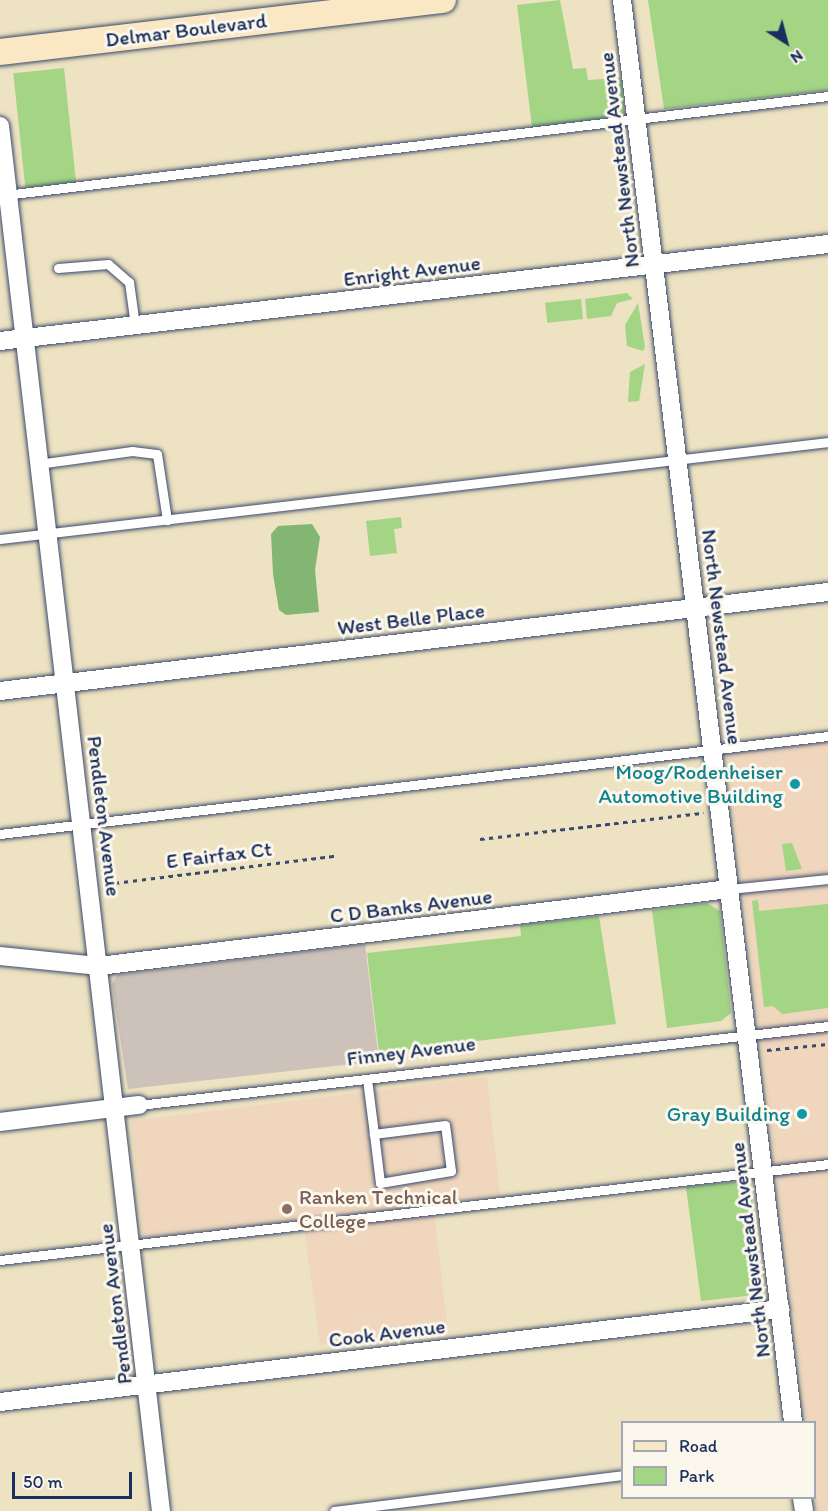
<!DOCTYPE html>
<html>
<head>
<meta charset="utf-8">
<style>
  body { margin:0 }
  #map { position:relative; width:828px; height:1511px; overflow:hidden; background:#ede2c1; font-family:Itim,sans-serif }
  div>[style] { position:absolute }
  .built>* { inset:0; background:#efd6bc }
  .industrial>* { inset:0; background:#cdc2b9 }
  .green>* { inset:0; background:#a3d585; transform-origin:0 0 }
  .forest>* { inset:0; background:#82b672 }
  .path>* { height:3px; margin-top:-1.5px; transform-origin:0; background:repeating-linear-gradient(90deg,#3a4a6d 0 4.5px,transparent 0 9px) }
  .roads { filter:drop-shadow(0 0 2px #3a4a6d) drop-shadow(0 0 2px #3a4a6d) }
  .lane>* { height:9px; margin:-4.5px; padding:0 4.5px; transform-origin:4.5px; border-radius:4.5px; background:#fff }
  .street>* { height:18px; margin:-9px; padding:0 9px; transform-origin:9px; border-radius:9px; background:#fff }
  .secondary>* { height:26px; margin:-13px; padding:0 13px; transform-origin:13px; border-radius:13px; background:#fae7c3 }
  .dots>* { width:16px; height:16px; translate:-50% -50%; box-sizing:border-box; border:3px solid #fbf7ec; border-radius:50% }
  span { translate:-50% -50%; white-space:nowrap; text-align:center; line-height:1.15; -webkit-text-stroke:6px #fbf7ec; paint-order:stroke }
  .street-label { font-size:21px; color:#1b2f5e }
  .culture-label { font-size:21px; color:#0d838f }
  .right { translate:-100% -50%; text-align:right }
  .education-label { font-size:21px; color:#785e54 }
  .left { translate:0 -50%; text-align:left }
  .legend { position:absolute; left:621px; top:1421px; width:195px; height:78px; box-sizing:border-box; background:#fbf7ec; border:2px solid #a1a7b3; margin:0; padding:8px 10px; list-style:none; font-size:18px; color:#1b2f5e }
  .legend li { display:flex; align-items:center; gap:12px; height:30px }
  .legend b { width:30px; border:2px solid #a1a7b3 }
  .north { position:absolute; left:756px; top:12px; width:60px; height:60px; -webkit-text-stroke:4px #fbf7ec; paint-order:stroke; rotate:144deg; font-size:16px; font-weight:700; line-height:24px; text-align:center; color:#1b2f5e }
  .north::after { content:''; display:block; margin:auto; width:21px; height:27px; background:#1b2f5e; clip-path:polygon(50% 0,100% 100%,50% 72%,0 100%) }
  .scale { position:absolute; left:12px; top:1472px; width:120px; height:27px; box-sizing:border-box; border:3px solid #1b2f5e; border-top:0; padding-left:8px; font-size:18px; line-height:21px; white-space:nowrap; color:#1b2f5e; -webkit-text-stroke:4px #fbf7ec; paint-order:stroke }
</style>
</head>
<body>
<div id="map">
  <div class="built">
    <i style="clip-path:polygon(828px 741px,828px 1511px,815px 1511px,814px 1422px,806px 1422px,726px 753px)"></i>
    <i style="clip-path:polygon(487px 1077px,500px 1195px,433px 1204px,448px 1331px,320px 1345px,303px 1220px,143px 1238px,131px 1121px)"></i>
  </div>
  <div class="industrial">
    <i style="clip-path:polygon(365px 944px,379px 1061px,128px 1089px,112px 984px,117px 975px)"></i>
  </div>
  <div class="green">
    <i style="clip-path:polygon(560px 0,573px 69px,586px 68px,588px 80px,621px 78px,625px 116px,532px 127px,517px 5px)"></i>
    <i style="clip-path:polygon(648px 0,828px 0,828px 90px,664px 109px)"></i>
    <i style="left:64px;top:68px;width:115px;height:51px;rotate:84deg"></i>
    <i style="clip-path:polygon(627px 293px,633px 299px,617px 303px,611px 316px,587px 319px,585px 299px)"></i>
    <i style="left:581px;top:299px;width:20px;height:36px;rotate:84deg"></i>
    <i style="clip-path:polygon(638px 303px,645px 347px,643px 351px,627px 346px,625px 325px)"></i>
    <i style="clip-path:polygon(645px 364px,639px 401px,628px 402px,630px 372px)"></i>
    <i style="clip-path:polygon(401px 517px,402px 528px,394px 529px,397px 553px,370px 556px,366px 521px)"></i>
    <i style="clip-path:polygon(792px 843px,802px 869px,786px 871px,782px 844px)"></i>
    <i style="clip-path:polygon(758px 900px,759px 911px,828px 904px,828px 1008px,782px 1014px,773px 1006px,764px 1007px,752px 901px)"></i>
    <i style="clip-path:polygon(707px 903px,720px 911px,731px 1013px,721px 1021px,667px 1028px,652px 910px)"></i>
    <i style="clip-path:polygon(599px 916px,616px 1024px,379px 1053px,367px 953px,521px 936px,520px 925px)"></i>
    <i style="clip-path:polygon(750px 1180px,763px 1284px,754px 1284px,755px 1295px,701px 1301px,686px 1187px)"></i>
  </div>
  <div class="forest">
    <i style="clip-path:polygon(312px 524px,320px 537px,315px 570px,319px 612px,286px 615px,279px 610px,273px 574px,271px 534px,278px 526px)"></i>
  </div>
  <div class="path">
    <i style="left:480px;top:839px;width:225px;rotate:-6.7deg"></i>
    <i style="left:106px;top:884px;width:231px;rotate:-7deg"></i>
    <i style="left:767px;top:1050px;width:61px;rotate:-5.6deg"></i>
  </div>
  <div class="roads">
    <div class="lane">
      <i style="left:5px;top:195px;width:829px;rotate:-6.86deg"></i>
      <i style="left:58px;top:268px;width:50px;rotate:-4.6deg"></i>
      <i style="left:108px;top:264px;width:28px;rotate:41deg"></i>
      <i style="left:129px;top:282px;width:43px;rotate:82.1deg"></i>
      <i style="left:38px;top:464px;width:95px;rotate:-7.9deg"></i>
      <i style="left:132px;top:451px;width:25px;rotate:7deg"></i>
      <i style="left:157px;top:454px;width:67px;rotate:81.4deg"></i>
      <i style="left:0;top:539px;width:834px;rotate:-6.68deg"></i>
      <i style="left:0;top:834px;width:834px;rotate:-6.75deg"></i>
      <i style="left:729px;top:889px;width:100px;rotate:-5.8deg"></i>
      <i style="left:367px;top:1079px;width:55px;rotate:82.7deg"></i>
      <i style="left:374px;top:1134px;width:49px;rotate:83deg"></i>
      <i style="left:380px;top:1183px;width:72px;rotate:-9.6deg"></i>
      <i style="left:451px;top:1171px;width:46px;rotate:-97.4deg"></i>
      <i style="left:445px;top:1125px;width:72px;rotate:172.8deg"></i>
      <i style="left:139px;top:1105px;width:694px;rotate:-6.54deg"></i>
      <i style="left:0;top:1260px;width:834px;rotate:-6.61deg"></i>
      <i style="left:334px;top:1511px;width:290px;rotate:-7.1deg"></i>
    </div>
    <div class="street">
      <i style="left:622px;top:0;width:1432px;rotate:83.14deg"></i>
      <i style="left:0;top:126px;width:1394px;rotate:83.37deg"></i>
      <i style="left:0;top:341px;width:834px;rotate:-6.68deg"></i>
      <i style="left:0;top:691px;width:834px;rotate:-6.82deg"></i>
      <i style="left:0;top:956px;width:100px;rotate:5.8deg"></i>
      <i style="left:99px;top:966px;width:635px;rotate:-6.97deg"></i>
      <i style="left:0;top:1122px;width:140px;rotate:-7deg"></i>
      <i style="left:0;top:1402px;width:786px;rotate:-6.8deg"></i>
      <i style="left:802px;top:1498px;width:13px;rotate:81deg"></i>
    </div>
    <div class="secondary">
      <i style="left:0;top:52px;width:446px;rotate:-6.7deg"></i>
    </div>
  </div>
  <div class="dots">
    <i style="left:795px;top:784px;background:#0f9aa8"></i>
    <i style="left:802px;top:1114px;background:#0f9aa8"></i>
    <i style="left:287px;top:1209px;background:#8d6e63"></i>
  </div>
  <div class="street-label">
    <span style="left:186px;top:30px;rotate:-7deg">Delmar Boulevard</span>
    <span style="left:619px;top:160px;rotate:-97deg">North Newstead Avenue</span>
    <span style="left:412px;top:271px;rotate:-7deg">Enright Avenue</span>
    <span style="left:411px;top:619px;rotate:-7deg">West Belle Place</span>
    <span style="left:722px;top:637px;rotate:83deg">North Newstead Avenue</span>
    <span style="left:104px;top:816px;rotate:83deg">Pendleton Avenue</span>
    <span style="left:219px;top:855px;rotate:-7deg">E Fairfax Ct</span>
    <span style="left:411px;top:906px;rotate:-7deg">C D Banks Avenue</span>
    <span style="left:411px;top:1051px;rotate:-7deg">Finney Avenue</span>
    <span style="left:750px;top:1250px;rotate:-97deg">North Newstead Avenue</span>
    <span style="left:115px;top:1304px;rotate:-97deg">Pendleton Avenue</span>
    <span style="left:387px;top:1333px;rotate:-7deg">Cook Avenue</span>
  </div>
  <div class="culture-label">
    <span class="right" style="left:783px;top:784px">Moog/Rodenheiser<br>Automotive Building</span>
    <span class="right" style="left:790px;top:1114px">Gray Building</span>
  </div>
  <div class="education-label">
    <span class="left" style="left:299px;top:1209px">Ranken Technical<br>College</span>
  </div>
  <ul class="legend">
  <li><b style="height:8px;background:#fae7c3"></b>Road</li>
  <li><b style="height:16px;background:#a3d585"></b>Park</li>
  </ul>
  <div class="north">N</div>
  <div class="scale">50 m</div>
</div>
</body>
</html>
